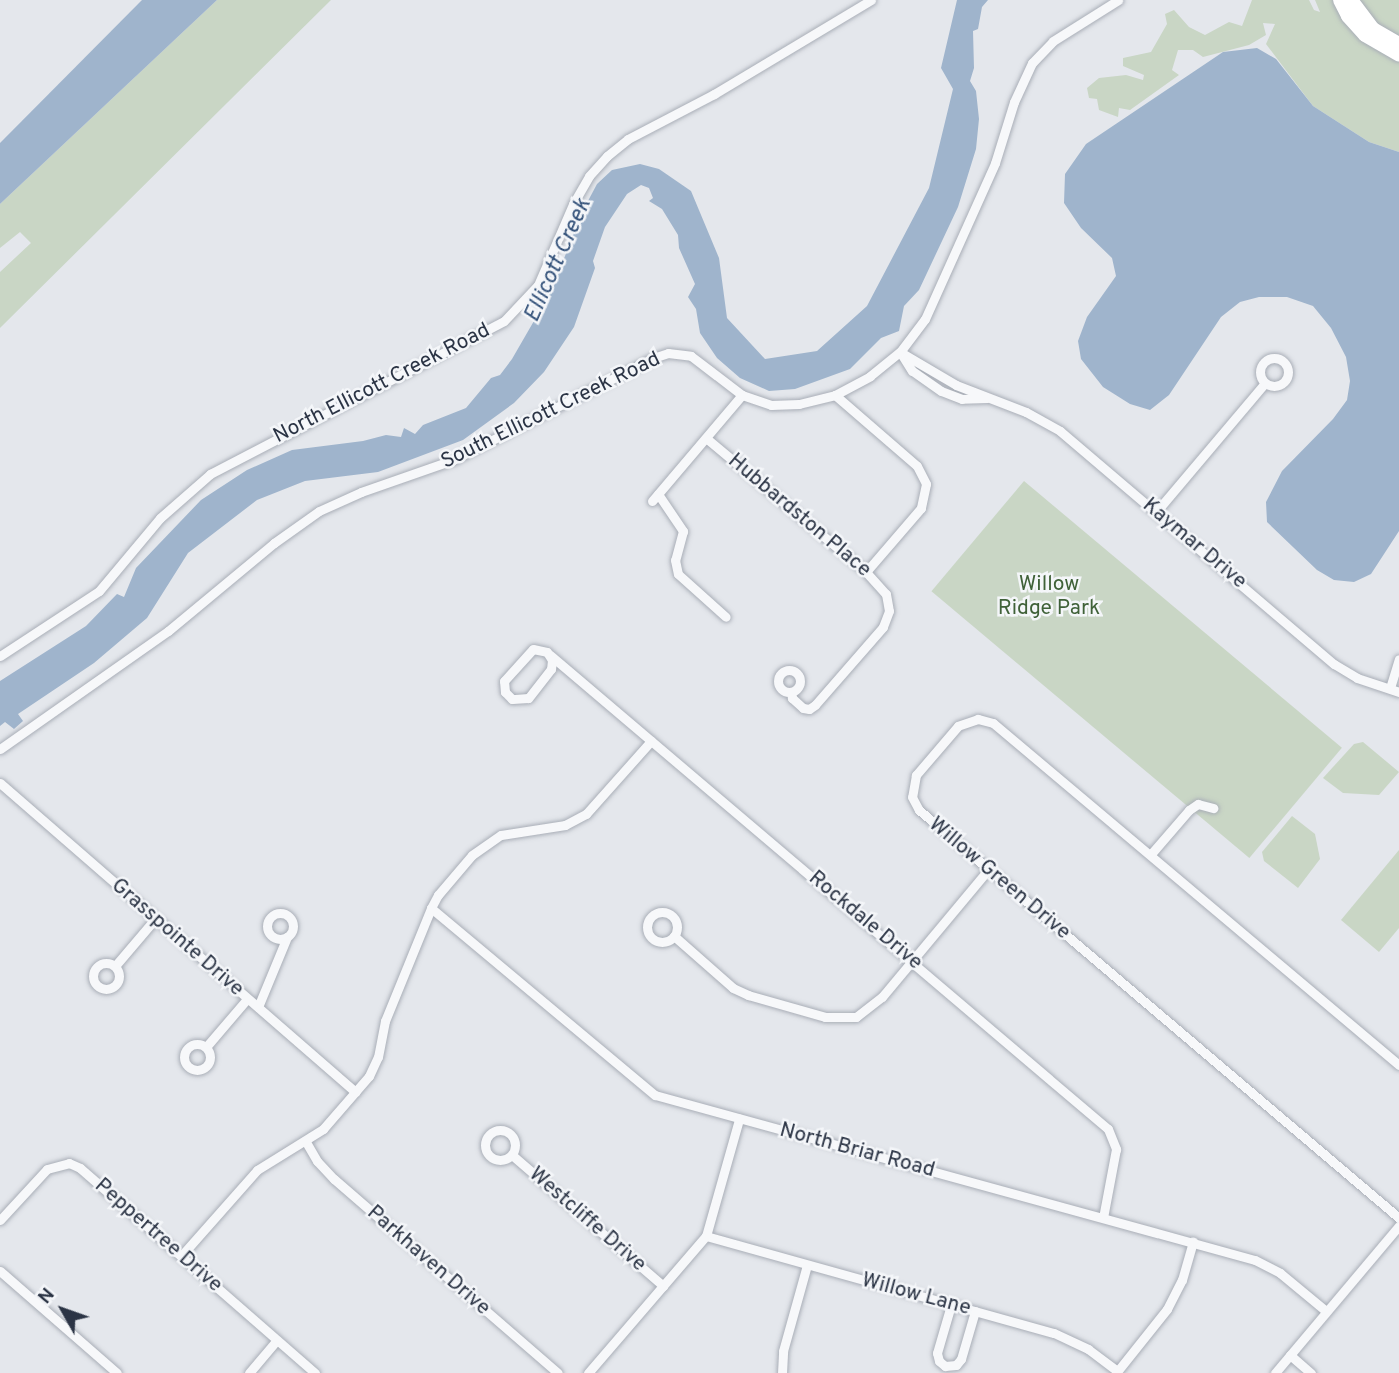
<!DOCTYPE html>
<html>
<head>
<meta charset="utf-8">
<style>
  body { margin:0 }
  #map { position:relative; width:1399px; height:1373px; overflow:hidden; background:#e4e7ec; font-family:Overpass,sans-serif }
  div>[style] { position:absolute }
  .green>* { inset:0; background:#c9d6c5; transform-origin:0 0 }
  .water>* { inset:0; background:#9fb4cc }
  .roads { filter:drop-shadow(0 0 2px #a9aeb7) drop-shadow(0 0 2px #a9aeb7) }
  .minor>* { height:9px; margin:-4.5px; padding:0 4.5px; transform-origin:4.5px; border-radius:4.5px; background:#f7f8fa }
  .minor>.ring { margin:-4.5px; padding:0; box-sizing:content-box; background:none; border:9px solid #f7f8fa; border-radius:50% }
  .highway>* { height:14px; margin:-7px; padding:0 7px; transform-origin:7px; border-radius:7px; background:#fff }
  span { translate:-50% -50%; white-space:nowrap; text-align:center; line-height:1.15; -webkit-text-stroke:5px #f4f6f9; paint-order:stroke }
  .street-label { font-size:21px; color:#2b3445 }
  .park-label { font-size:21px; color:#3f6138 }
  .water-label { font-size:23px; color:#34527a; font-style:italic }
  .north { position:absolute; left:28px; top:1275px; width:70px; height:70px; -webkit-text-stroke:5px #f4f6f9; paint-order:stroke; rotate:310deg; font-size:19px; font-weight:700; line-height:28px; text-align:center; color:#2b3445 }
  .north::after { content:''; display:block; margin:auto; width:24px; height:32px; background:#2b3445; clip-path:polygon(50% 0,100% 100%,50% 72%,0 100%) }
</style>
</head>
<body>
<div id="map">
  <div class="green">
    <i style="clip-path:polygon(217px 0,331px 0,0 328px,0 272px,31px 243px,20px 232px,0 248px,0 204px)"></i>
    <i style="clip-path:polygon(1252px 0,1309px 0,1314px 10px,1320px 12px,1315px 0,1399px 0,1399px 152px,1369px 142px,1313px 106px,1266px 44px,1275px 24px,1263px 23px,1266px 35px,1249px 45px,1203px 57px,1193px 50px,1178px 50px,1172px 70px,1179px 75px,1130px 110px,1119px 108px,1118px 117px,1099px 110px,1097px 99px,1089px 98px,1087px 88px,1099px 78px,1126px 75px,1143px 80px,1144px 75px,1123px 66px,1123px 58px,1151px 52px,1167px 24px,1165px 14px,1174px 10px,1189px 27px,1205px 35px,1229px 22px,1242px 26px)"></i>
    <i style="left:1024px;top:481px;width:415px;height:144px;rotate:40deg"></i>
    <i style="clip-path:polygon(1363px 742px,1399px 772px,1379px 795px,1343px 793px,1323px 778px,1354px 744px)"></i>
    <i style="clip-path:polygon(1292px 816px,1315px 834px,1320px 859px,1298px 888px,1264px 861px,1262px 852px)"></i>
    <i style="clip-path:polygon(1399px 850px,1399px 928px,1379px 952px,1341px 920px)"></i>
  </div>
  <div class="water">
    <i style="clip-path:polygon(142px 0,217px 0,0 204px,0 143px)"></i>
    <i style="clip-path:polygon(957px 0,988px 0,982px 7px,978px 29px,973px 31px,974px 68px,970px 81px,976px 91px,979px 119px,976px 149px,958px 207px,919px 290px,904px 306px,899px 331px,881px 338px,850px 369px,795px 389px,769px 391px,740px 378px,717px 358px,700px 333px,696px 309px,688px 297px,695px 284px,679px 248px,678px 235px,662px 209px,649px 201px,653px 198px,649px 188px,641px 185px,627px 194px,605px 227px,593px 261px,595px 268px,574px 327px,544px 372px,514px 403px,463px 440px,378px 472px,305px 481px,257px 500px,188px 553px,147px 618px,94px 663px,18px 714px,23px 721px,14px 729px,5px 722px,0 726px,0 681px,86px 626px,117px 594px,124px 597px,136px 568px,201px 500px,247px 470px,292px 450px,363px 441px,386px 435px,401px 437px,404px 428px,415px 434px,423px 425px,466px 408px,491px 378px,500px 375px,512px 359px,553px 288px,580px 216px,597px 184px,612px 170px,640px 164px,659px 169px,691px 191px,719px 258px,727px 318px,765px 359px,817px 351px,867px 306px,929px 188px,953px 89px,941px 68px)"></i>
    <i style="clip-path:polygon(1257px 48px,1276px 59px,1313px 106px,1369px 142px,1399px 152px,1399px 531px,1371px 574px,1354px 582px,1334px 580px,1317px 570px,1267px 522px,1266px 502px,1282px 471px,1333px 419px,1347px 400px,1350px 381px,1346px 357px,1331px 328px,1313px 306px,1287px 297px,1259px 297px,1240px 302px,1221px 317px,1169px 395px,1150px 410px,1130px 404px,1103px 387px,1081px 359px,1078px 341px,1087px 317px,1116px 276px,1112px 258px,1081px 228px,1064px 203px,1065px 174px,1086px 144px,1223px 52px)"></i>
  </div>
  <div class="roads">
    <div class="minor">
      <i class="ring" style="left:1260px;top:358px;width:19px;height:19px"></i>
      <i style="left:835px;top:395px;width:108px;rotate:40.9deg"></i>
      <i style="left:917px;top:466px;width:20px;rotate:63deg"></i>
      <i style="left:926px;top:484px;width:25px;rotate:102deg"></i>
      <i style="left:921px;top:508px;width:84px;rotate:130.7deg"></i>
      <i style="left:987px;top:398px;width:25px;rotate:178deg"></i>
      <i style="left:962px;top:399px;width:22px;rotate:-159deg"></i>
      <i style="left:941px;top:391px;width:35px;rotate:-145deg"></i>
      <i style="left:912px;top:371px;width:22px;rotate:-122deg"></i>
      <i style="left:900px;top:352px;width:65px;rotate:30.5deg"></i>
      <i style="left:956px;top:385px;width:75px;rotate:21.1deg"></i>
      <i style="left:1026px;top:412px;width:39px;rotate:29deg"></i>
      <i style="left:1060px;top:431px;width:360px;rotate:40.4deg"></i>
      <i style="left:1334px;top:664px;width:27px;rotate:31deg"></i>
      <i style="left:1357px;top:678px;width:44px;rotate:18.4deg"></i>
      <i style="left:706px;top:438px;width:209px;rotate:39.9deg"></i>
      <i style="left:866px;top:572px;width:30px;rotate:48deg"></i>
      <i style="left:886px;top:594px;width:17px;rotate:80deg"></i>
      <i style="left:889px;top:611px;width:17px;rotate:111deg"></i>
      <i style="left:883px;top:627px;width:103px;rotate:131.1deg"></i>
      <i style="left:815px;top:705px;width:7px;rotate:146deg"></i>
      <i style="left:809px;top:709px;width:6px;rotate:-171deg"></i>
      <i style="left:803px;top:708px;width:15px;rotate:-138deg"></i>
      <i style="left:792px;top:698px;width:6px;rotate:-99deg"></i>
      <i style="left:658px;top:494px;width:45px;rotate:56deg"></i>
      <i style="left:683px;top:531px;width:30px;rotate:105deg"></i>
      <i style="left:675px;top:560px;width:14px;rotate:78deg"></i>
      <i style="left:678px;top:574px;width:64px;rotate:41.9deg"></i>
      <i style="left:652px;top:501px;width:139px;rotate:-49.7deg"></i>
      <i style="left:1156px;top:512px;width:169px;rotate:-49.8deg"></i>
      <i style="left:533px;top:649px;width:14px;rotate:12deg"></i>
      <i style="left:547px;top:652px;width:9px;rotate:58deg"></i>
      <i style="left:552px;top:660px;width:9px;rotate:96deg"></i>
      <i style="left:551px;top:669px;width:37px;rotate:128deg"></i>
      <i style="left:528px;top:698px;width:16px;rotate:176deg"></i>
      <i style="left:512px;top:699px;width:10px;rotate:-135deg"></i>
      <i style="left:505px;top:692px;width:11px;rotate:-95deg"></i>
      <i style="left:504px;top:681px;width:43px;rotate:-47.8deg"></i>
      <i style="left:550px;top:655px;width:732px;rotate:40.35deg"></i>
      <i style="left:1108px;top:1129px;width:22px;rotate:68deg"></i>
      <i style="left:1116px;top:1149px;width:70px;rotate:100.7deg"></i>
      <i style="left:0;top:656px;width:118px;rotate:-33.3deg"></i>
      <i style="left:99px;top:591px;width:95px;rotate:-50.1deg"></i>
      <i style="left:160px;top:518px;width:67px;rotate:-41.3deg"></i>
      <i style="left:210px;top:474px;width:331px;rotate:-27.5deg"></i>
      <i style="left:504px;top:321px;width:50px;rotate:-46.6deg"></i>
      <i style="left:538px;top:285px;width:88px;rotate:-66.6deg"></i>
      <i style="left:573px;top:204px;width:32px;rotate:-60deg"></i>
      <i style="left:589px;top:176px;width:27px;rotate:-48deg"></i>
      <i style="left:607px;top:156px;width:27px;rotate:-39deg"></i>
      <i style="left:628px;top:139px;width:97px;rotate:-27.6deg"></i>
      <i style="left:714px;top:94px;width:183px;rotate:-30.9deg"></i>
      <i class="ring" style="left:778px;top:670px;width:13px;height:13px"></i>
      <i style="left:1390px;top:688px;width:30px;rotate:-73deg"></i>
      <i style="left:0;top:749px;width:205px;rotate:-35.1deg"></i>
      <i style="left:168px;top:631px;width:138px;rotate:-39.7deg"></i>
      <i style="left:274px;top:543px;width:55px;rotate:-35.4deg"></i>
      <i style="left:319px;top:511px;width:46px;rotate:-24.3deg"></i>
      <i style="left:361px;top:492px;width:97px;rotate:-19.2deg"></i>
      <i style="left:453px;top:460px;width:225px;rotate:-27deg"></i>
      <i style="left:653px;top:358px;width:16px;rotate:-18deg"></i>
      <i style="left:668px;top:353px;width:23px;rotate:7deg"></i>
      <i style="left:691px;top:356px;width:64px;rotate:37.4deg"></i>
      <i style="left:742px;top:395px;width:31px;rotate:19deg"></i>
      <i style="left:771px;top:405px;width:28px;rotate:-2deg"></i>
      <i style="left:799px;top:404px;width:37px;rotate:-14deg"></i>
      <i style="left:835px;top:395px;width:40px;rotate:-28deg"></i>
      <i style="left:870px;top:376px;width:38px;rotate:-39deg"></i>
      <i style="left:900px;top:352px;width:41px;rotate:-52.9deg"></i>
      <i style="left:925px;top:319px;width:171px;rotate:-65.8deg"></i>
      <i style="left:995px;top:163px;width:64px;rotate:-72.7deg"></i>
      <i style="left:1014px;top:102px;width:43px;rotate:-65.2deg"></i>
      <i style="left:1032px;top:63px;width:30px;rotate:-46deg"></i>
      <i style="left:1053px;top:41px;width:77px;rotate:-32.2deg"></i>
      <i style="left:0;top:783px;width:471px;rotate:41deg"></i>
      <i style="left:1151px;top:854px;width:58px;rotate:-49.2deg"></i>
      <i style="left:1189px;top:810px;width:11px;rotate:-34deg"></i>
      <i style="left:1198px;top:804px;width:16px;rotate:15deg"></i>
      <i style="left:431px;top:908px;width:292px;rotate:39.9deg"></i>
      <i style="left:655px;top:1095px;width:622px;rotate:15.38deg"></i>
      <i style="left:1255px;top:1260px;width:28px;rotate:27deg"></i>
      <i style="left:1280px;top:1273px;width:60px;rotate:39.6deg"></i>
      <i class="ring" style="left:647px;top:912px;width:21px;height:21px"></i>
      <i class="ring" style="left:267px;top:913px;width:17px;height:17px"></i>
      <i style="left:674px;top:936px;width:79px;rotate:41.4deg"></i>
      <i style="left:733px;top:988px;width:17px;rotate:25deg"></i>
      <i style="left:748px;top:995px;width:80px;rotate:15.9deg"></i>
      <i style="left:825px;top:1017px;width:31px"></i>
      <i style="left:856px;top:1017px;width:33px;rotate:-38deg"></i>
      <i style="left:882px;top:997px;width:165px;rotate:-50.2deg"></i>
      <i class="ring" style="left:93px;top:963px;width:17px;height:17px"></i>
      <i style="left:115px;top:966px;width:62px;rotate:-49.6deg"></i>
      <i style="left:258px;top:1007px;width:76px;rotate:-67.5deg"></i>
      <i class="ring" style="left:184px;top:1044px;width:17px;height:17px"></i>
      <i style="left:206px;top:1047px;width:63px;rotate:-49.5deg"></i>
      <i style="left:1399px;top:1065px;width:531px;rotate:-139.89deg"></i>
      <i style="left:993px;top:723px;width:16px;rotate:-165deg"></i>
      <i style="left:978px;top:719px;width:21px;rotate:161deg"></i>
      <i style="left:958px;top:726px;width:65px;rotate:130.6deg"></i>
      <i style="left:916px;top:775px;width:22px;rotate:100deg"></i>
      <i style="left:912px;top:797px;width:15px;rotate:62deg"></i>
      <i style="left:919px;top:810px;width:630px;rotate:40.36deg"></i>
      <i class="ring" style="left:485px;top:1130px;width:21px;height:21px"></i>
      <i style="left:306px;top:1142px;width:22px;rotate:60deg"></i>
      <i style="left:317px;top:1161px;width:25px;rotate:47deg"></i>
      <i style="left:334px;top:1179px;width:296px;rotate:40.9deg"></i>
      <i style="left:512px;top:1155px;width:200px;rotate:40.9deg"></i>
      <i style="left:0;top:1220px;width:69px;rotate:-47.3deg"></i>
      <i style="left:47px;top:1169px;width:23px;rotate:-15deg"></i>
      <i style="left:69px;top:1163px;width:12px;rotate:24deg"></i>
      <i style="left:80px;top:1168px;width:312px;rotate:41.1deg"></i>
      <i style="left:706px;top:1236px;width:361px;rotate:15.6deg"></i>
      <i style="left:1054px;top:1333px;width:38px;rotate:25deg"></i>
      <i style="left:1088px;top:1349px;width:36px;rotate:37deg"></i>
      <i style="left:181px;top:1256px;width:115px;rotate:-48.5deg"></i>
      <i style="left:257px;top:1170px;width:78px;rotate:-31.8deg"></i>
      <i style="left:323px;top:1129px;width:70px;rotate:-49deg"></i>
      <i style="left:369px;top:1076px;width:21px;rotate:-65deg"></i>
      <i style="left:378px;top:1057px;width:37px;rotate:-79deg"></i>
      <i style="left:385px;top:1021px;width:122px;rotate:-67.8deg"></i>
      <i style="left:431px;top:908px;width:15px;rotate:-62deg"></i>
      <i style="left:438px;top:895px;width:52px;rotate:-49.6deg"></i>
      <i style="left:472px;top:855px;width:35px;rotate:-35deg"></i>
      <i style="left:501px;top:835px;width:65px;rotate:-8.9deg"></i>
      <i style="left:565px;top:825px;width:24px;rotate:-28deg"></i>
      <i style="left:586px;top:814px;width:98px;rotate:-48.3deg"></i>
      <i style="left:0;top:1271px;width:155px;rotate:41.1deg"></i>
      <i style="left:951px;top:1305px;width:50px;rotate:106.3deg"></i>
      <i style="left:937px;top:1353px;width:8px;rotate:76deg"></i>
      <i style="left:939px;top:1361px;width:8px;rotate:40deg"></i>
      <i style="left:945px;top:1366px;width:11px;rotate:-5deg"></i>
      <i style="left:956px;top:1365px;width:8px;rotate:-50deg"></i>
      <i style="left:961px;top:1359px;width:50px;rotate:-73.7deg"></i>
      <i style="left:1290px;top:1355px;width:28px;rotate:41deg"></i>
      <i style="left:249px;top:1373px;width:43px;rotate:-49.7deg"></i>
      <i style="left:588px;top:1373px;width:181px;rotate:-49.3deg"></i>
      <i style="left:706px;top:1236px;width:122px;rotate:-74.2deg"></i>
      <i style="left:782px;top:1373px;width:22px;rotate:-87deg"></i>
      <i style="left:783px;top:1351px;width:89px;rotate:-74.4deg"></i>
      <i style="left:1116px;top:1373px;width:82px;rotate:-51.4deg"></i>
      <i style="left:1167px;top:1309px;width:33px;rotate:-63deg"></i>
      <i style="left:1182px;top:1280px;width:40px;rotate:-74deg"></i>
      <i style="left:1275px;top:1373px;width:192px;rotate:-49.9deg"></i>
    </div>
    <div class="highway">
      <i style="left:1340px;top:0;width:18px;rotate:63deg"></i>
      <i style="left:1348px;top:16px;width:25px;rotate:48deg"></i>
      <i style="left:1365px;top:35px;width:39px;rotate:30deg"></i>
      <i style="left:1351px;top:0;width:36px;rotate:53deg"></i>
      <i style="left:1373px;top:29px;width:30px;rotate:30deg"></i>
    </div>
  </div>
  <div class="street-label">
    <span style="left:382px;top:384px;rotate:-27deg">North Ellicott Creek Road</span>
    <span style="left:551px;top:411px;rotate:-26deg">South Ellicott Creek Road</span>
    <span style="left:799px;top:516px;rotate:40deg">Hubbardston Place</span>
    <span style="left:1194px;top:544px;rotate:40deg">Kaymar Drive</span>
    <span style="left:999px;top:879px;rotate:40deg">Willow Green Drive</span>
    <span style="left:865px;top:921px;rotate:40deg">Rockdale Drive</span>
    <span style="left:177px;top:938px;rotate:41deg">Grasspointe Drive</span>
    <span style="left:857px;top:1151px;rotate:15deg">North Briar Road</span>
    <span style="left:587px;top:1220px;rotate:41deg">Westcliffe Drive</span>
    <span style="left:158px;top:1236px;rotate:41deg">Peppertree Drive</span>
    <span style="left:428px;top:1261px;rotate:41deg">Parkhaven Drive</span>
    <span style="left:916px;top:1295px;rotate:15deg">Willow Lane</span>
  </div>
  <div class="park-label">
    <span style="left:1049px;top:597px">Willow<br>Ridge Park</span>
  </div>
  <div class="water-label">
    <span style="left:559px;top:261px;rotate:-66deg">Ellicott Creek</span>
  </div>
  <div class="north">N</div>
</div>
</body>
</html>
